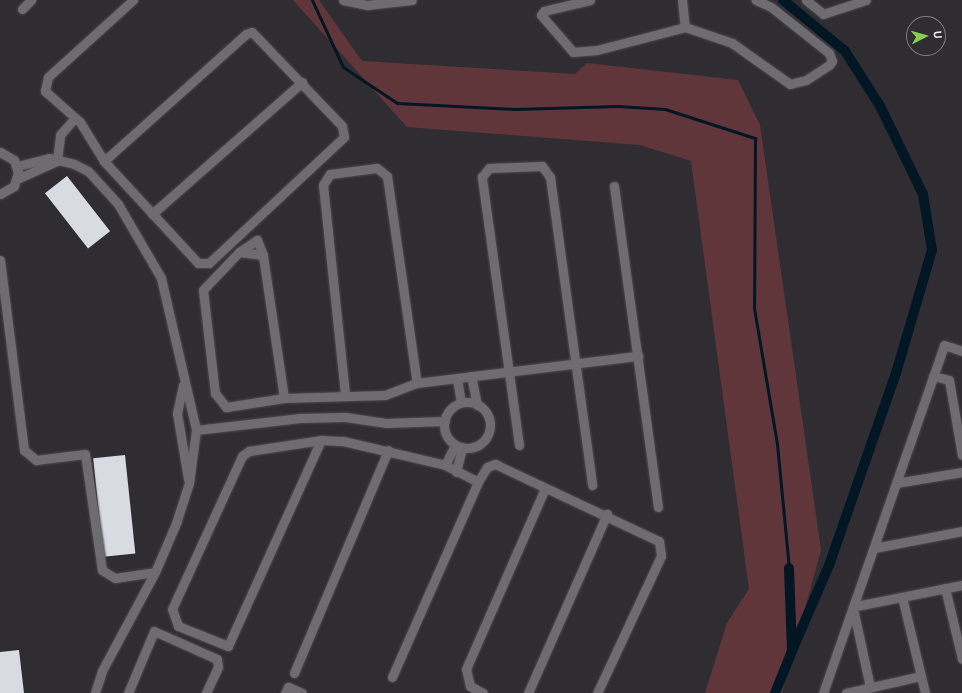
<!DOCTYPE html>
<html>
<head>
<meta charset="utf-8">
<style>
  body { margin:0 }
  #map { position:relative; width:962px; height:693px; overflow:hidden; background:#2f2d32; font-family:Overpass,sans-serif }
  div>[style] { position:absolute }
  .green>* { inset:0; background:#61363a }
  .stream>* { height:3px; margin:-1.5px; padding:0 1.5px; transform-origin:1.5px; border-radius:1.5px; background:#021723 }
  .canal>* { height:10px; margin:-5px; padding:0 5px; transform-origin:5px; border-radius:5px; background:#021723 }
  .building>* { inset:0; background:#d9dbe2; transform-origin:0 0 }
  .roads { filter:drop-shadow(0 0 1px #4d4b4f) drop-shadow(0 0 1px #4d4b4f) }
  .minor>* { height:9px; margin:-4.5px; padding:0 4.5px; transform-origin:4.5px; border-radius:4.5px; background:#6e6b71 }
  .minor>.ring { margin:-4.5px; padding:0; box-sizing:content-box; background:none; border:9px solid #6e6b71; border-radius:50% }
  span { translate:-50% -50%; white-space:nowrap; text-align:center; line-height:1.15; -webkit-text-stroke:4px #2f2d32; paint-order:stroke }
  .north { position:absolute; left:906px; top:16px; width:40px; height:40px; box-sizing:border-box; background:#2f2d32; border:1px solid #7f7d81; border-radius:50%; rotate:84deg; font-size:11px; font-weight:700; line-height:16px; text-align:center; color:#f6f4f8 }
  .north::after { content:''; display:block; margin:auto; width:14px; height:18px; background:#85cf4d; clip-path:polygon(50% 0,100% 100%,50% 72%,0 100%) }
</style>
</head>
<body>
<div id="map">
  <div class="green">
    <i style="clip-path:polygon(293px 0,319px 0,362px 61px,575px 74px,587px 63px,738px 80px,760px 125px,821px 550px,782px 693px,705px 693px,727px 623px,749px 589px,691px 161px,640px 145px,407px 127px)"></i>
  </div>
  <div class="stream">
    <i style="left:312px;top:0;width:74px;rotate:65.2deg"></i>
    <i style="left:343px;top:67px;width:65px;rotate:33.7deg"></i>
    <i style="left:397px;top:103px;width:117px;rotate:2.9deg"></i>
    <i style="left:514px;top:109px;width:104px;rotate:-1.7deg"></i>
    <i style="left:618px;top:106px;width:47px;rotate:3.7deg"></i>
    <i style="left:665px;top:109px;width:95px;rotate:17.9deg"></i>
    <i style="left:755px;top:138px;width:170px;rotate:90.3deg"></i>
    <i style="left:754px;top:308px;width:138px;rotate:80.4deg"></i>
    <i style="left:777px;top:444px;width:125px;rotate:84.5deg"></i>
  </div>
  <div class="canal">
    <i style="left:783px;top:0;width:80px;rotate:39.4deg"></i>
    <i style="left:845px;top:51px;width:65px;rotate:57.5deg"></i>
    <i style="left:880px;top:106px;width:98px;rotate:64deg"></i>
    <i style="left:923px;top:194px;width:57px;rotate:80.9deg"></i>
    <i style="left:932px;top:250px;width:128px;rotate:106.3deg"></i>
    <i style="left:896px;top:373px;width:201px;rotate:109.2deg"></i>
    <i style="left:830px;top:563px;width:96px;rotate:113.4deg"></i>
    <i style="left:775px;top:693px;width:45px;rotate:-68deg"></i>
    <i style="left:792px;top:651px;width:83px;rotate:-92.1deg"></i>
  </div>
  <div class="building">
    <i style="left:67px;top:176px;width:70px;height:28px;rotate:52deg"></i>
    <i style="left:125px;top:455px;width:99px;height:32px;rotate:84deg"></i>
    <i style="clip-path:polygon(19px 650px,24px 693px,0 693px,0 652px)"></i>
  </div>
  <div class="roads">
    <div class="minor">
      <i style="left:343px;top:0;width:25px;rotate:12deg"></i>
      <i style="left:367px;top:5px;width:45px;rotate:-6.3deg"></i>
      <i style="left:590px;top:0;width:47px;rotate:166.6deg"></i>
      <i style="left:544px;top:11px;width:5px;rotate:127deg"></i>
      <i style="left:541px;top:15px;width:49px;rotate:49.1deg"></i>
      <i style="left:573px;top:52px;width:24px;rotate:-5deg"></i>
      <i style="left:597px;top:50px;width:91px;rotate:-14.6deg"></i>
      <i style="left:685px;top:27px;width:50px;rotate:18.8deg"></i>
      <i style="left:732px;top:43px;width:71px;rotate:35.3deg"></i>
      <i style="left:790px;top:84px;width:16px;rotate:-14deg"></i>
      <i style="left:806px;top:80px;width:27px;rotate:-33deg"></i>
      <i style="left:829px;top:65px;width:5px;rotate:-53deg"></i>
      <i style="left:832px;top:61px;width:9px;rotate:-111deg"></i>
      <i style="left:829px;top:53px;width:74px;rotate:-141.6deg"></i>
      <i style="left:771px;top:7px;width:17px;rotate:-155deg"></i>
      <i style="left:682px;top:0;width:27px;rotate:84deg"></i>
      <i style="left:806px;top:0;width:22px;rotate:39deg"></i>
      <i style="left:823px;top:14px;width:45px;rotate:-18deg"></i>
      <i style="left:22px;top:9px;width:13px;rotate:-45deg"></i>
      <i style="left:0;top:152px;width:16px;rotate:30deg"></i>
      <i style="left:14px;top:160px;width:13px;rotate:72deg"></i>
      <i style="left:18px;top:172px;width:15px;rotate:106deg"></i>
      <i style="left:14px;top:186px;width:16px;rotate:150deg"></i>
      <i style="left:57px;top:161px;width:26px;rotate:-83deg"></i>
      <i style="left:60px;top:135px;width:23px;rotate:-49deg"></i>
      <i style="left:104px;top:161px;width:191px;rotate:-41.8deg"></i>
      <i style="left:246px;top:34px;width:6px;rotate:-18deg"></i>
      <i style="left:252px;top:32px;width:130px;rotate:46.2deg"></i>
      <i style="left:342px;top:126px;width:11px;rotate:80deg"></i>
      <i style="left:344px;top:137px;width:185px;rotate:137deg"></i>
      <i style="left:209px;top:263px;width:11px;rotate:180deg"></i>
      <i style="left:198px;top:263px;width:139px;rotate:-132.7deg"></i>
      <i style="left:104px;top:161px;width:46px;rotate:-121.6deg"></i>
      <i style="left:80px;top:122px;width:47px;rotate:-138.5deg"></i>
      <i style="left:45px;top:91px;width:14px;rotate:-78deg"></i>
      <i style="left:48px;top:77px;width:115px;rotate:-42.2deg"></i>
      <i style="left:17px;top:166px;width:33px;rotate:-14deg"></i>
      <i style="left:49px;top:158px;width:26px;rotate:13deg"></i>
      <i style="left:74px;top:164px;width:16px;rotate:27deg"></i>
      <i style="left:88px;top:171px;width:45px;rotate:47.7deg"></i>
      <i style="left:118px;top:204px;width:86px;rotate:59.8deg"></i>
      <i style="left:161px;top:278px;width:156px;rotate:77deg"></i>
      <i style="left:196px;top:430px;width:53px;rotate:97.5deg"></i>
      <i style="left:189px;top:483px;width:40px;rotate:108deg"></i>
      <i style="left:177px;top:521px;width:56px;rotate:113.3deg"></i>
      <i style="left:155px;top:572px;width:112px;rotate:118.2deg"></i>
      <i style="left:102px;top:671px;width:23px;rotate:108deg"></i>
      <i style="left:17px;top:179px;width:44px;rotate:-24.2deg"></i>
      <i style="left:614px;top:186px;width:324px;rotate:82.2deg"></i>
      <i style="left:152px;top:214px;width:200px;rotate:-41.3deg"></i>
      <i style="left:239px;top:252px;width:22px;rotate:-34deg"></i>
      <i style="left:257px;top:240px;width:16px;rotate:68deg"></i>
      <i style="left:0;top:260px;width:192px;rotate:82.8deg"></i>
      <i style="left:24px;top:450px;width:16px;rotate:40deg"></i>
      <i style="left:36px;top:460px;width:49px;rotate:-7deg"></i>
      <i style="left:85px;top:454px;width:117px;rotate:81.7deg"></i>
      <i style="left:102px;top:570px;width:15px;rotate:32deg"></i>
      <i style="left:115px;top:578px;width:40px;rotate:-8.5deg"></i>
      <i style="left:471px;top:376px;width:30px;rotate:78deg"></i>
      <i style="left:933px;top:376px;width:16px;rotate:14deg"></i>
      <i style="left:949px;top:380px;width:76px;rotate:80.2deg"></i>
      <i style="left:457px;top:378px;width:25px;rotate:81deg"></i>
      <i style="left:183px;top:385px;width:29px;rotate:102deg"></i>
      <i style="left:177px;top:413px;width:67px;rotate:80.5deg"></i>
      <i style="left:345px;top:394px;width:210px;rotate:-96deg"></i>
      <i style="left:323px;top:185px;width:13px;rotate:-58deg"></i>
      <i style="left:330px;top:174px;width:47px;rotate:-7.3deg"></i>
      <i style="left:377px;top:168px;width:13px;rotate:39deg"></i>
      <i style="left:387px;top:176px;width:209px;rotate:81.8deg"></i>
      <i style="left:284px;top:398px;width:145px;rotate:-98.4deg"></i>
      <i style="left:263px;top:255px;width:24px;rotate:-173deg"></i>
      <i style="left:239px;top:252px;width:52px;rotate:133.5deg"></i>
      <i style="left:203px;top:290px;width:104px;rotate:83.4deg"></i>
      <i style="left:215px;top:393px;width:18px;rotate:52deg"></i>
      <i style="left:226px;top:407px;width:59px;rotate:-8.8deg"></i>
      <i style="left:284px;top:398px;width:101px;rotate:-1.7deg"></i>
      <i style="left:385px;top:395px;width:34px;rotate:-21deg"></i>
      <i style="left:417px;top:383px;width:223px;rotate:-7deg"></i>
      <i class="ring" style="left:444px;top:402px;width:37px;height:37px"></i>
      <i style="left:196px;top:430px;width:105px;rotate:-6.6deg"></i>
      <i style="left:300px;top:418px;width:45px;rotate:-1.3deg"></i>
      <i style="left:345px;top:417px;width:41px;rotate:8.3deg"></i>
      <i style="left:386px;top:423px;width:59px;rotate:-1.9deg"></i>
      <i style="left:321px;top:440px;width:226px;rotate:114.3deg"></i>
      <i style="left:228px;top:646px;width:54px;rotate:-158.2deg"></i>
      <i style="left:178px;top:626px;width:18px;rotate:-109deg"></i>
      <i style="left:172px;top:609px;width:168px;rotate:-65.4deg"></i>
      <i style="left:242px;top:456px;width:9px;rotate:-36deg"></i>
      <i style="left:249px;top:451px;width:73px;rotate:-8.7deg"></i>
      <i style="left:321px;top:440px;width:22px;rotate:3deg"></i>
      <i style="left:343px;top:441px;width:105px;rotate:13.2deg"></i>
      <i style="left:445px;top:465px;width:37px;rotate:27deg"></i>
      <i style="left:519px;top:445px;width:271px;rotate:-97.9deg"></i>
      <i style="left:482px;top:177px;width:11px;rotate:-52deg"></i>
      <i style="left:489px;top:168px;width:53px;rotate:-2.2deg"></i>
      <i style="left:542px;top:166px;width:14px;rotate:54deg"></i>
      <i style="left:550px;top:177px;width:311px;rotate:82.2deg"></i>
      <i style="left:445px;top:465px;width:22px;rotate:-63deg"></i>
      <i style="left:456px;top:472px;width:25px;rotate:-76deg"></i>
      <i style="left:896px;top:483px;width:67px;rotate:-9.5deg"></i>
      <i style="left:874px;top:548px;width:90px;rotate:-10.9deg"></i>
      <i style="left:945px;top:588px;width:73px;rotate:76.5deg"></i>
      <i style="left:902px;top:597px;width:99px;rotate:76.5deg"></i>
      <i style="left:856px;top:606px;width:108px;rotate:-11.2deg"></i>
      <i style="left:854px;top:613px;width:76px;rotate:77.8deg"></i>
      <i style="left:294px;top:673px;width:242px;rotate:-67.1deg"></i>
      <i style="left:392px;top:677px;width:213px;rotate:-66.2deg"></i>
      <i style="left:478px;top:482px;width:17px;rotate:-59deg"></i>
      <i style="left:487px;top:467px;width:9px;rotate:-21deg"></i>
      <i style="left:495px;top:464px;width:181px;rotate:25.2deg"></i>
      <i style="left:659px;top:541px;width:15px;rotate:82deg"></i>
      <i style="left:661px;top:556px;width:151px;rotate:115deg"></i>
      <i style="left:128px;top:693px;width:67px;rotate:-67.2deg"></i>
      <i style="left:154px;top:631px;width:69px;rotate:24deg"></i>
      <i style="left:217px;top:659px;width:8px;rotate:83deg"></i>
      <i style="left:218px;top:667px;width:29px;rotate:115deg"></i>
      <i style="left:285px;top:693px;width:7px;rotate:-63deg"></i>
      <i style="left:288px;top:687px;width:15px;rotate:23deg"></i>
      <i style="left:483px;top:693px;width:15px;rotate:-152deg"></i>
      <i style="left:470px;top:686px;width:17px;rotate:-103deg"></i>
      <i style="left:466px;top:669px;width:197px;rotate:-66.4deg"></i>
      <i style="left:528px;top:693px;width:196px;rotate:-66.2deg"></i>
      <i style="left:823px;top:693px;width:368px;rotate:-70.8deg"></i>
      <i style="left:944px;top:345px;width:19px;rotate:18deg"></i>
      <i style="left:846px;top:693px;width:77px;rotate:-12.8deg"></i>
    </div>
  </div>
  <div class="north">U</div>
</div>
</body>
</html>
